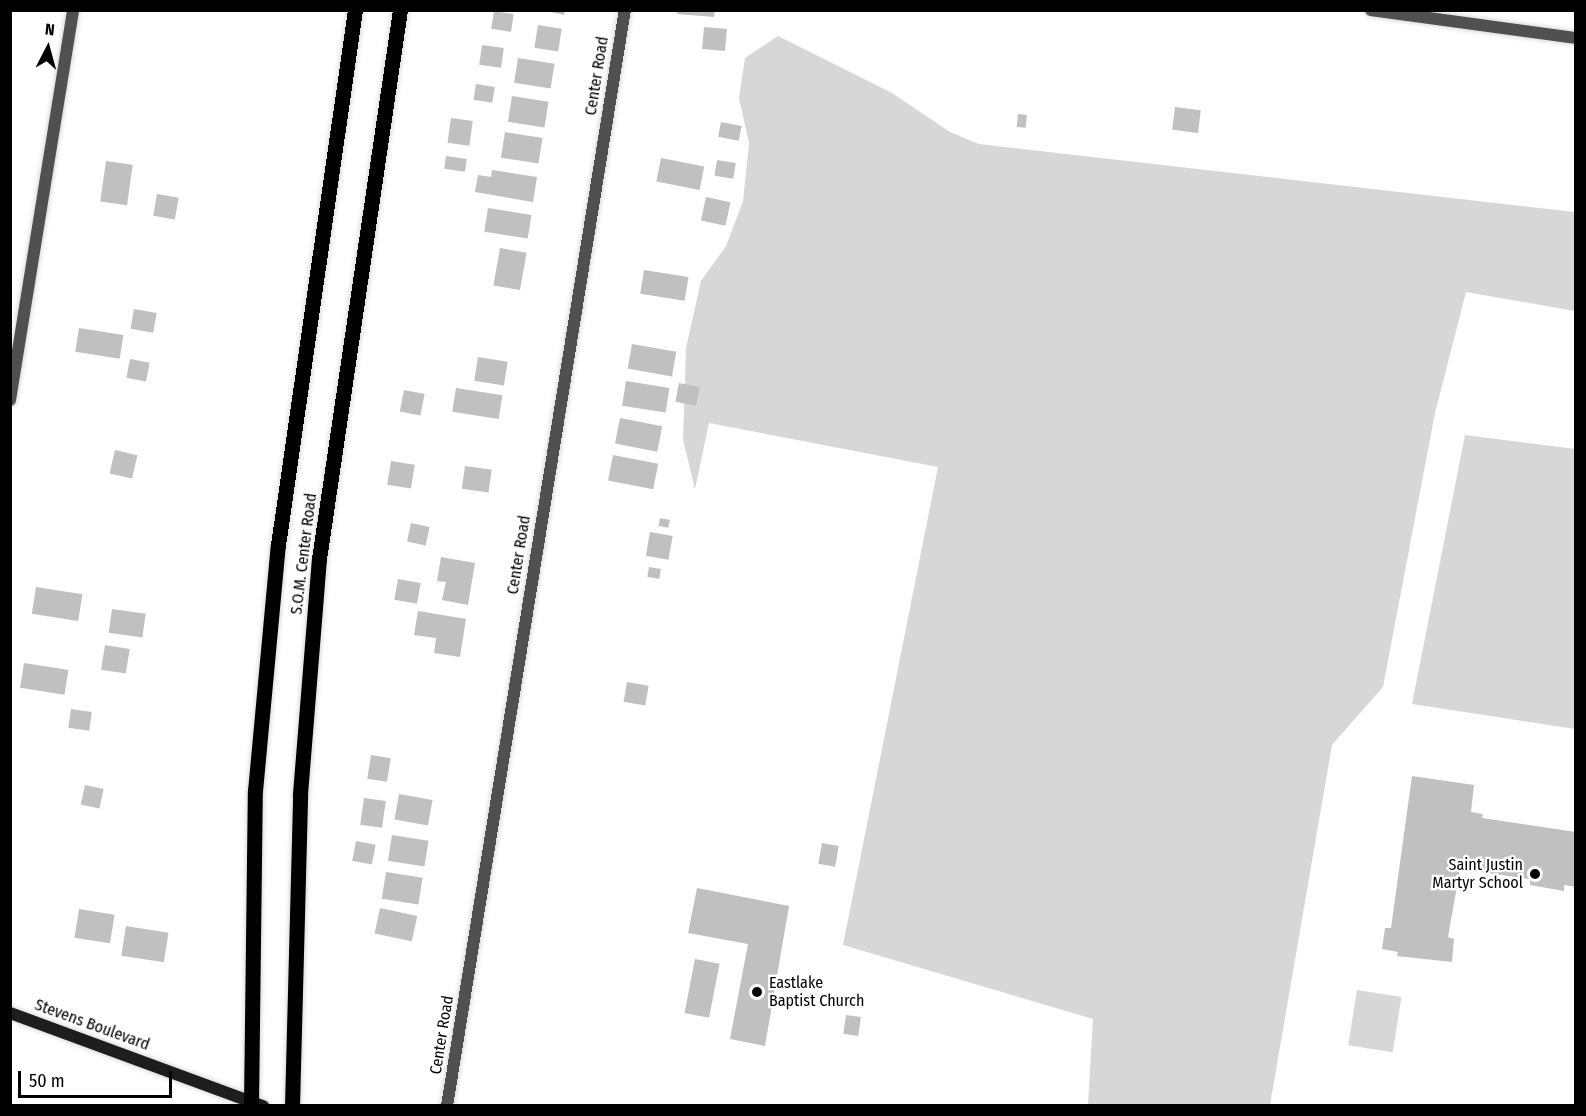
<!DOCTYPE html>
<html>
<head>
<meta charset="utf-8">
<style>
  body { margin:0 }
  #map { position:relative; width:1586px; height:1116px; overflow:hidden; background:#fff; font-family:"Fira Sans Condensed",sans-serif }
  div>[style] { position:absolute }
  .green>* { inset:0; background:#d7d7d7; transform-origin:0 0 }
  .building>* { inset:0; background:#c0c0c0; transform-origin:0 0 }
  .roads { filter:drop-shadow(0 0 2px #dbdbdb) drop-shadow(0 0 2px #dbdbdb) }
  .street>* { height:12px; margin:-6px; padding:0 6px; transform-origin:6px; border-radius:6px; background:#505050 }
  .secondary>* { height:12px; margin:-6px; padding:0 6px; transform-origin:6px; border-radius:6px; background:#1d1d1d }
  .primary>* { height:15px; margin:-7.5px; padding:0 7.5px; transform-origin:7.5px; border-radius:7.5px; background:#000 }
  .dots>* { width:16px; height:16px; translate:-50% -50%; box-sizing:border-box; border:3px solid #fff; border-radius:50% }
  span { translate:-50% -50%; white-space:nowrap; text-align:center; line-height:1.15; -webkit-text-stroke:4.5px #fff; paint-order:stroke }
  .street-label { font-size:16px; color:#000 }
  .poi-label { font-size:16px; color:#000 }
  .right { translate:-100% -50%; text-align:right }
  .left { translate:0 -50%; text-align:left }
  .frame { position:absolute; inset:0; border:12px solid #000; pointer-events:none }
  .north { position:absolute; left:18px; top:18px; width:60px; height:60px; -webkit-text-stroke:4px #fff; paint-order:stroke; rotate:6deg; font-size:16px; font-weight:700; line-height:24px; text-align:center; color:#000 }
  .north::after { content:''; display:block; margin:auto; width:21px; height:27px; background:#000; clip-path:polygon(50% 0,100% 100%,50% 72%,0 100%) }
  .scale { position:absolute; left:18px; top:1071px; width:154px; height:27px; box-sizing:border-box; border:3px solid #000; border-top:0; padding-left:8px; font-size:18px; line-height:21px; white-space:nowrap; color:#000; -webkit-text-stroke:4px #fff; paint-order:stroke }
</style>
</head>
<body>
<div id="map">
  <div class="green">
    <i style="clip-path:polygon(778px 36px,892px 93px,950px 132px,979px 144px,1575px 212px,1575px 311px,1466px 292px,1435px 413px,1383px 687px,1332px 745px,1270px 1105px,1088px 1105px,1093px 1019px,843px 945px,938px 467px,709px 423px,695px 489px,683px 440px,686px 348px,701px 281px,726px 246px,743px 201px,749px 143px,739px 98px,745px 58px)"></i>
    <i style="clip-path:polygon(1465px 435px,1575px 449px,1575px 729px,1412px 704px)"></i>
    <i style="left:1357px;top:990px;width:45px;height:56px;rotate:9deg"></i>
  </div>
  <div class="building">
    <i style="clip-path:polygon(542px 10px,565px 10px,564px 15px)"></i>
    <i style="clip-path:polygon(677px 10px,715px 10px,714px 17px,677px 14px)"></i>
    <i style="left:494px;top:11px;width:20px;height:18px;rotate:9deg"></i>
    <i style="left:538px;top:25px;width:24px;height:23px;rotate:9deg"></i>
    <i style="left:704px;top:27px;width:23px;height:22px;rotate:5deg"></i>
    <i style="left:482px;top:45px;width:22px;height:20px;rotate:8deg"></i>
    <i style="left:518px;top:58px;width:37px;height:25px;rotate:9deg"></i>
    <i style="left:476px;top:84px;width:19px;height:16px;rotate:9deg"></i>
    <i style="left:512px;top:96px;width:37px;height:26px;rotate:9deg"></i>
    <i style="left:1175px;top:107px;width:26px;height:23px;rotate:7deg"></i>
    <i style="left:1018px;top:114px;width:9px;height:13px;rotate:6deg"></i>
    <i style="left:451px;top:118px;width:22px;height:25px;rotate:8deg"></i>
    <i style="left:721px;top:122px;width:21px;height:15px;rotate:11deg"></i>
    <i style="left:505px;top:132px;width:38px;height:26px;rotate:9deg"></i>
    <i style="left:446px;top:156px;width:21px;height:13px;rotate:8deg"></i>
    <i style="left:661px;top:158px;width:44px;height:24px;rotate:11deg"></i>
    <i style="left:717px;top:160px;width:19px;height:16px;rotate:9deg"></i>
    <i style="left:106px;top:161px;width:27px;height:41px;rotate:8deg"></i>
    <i style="clip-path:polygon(492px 170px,537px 177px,533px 202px,475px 192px,478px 175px,491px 177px)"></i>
    <i style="left:157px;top:194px;width:22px;height:22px;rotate:10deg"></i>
    <i style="left:706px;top:197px;width:25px;height:24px;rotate:12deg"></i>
    <i style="left:488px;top:208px;width:44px;height:24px;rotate:9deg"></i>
    <i style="left:500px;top:248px;width:27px;height:38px;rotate:10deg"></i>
    <i style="left:644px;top:270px;width:45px;height:24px;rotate:9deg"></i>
    <i style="left:134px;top:309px;width:23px;height:20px;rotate:10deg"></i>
    <i style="left:79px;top:328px;width:45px;height:24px;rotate:9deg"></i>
    <i style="left:632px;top:344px;width:45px;height:25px;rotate:10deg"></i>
    <i style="left:478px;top:357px;width:30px;height:24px;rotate:9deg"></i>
    <i style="left:130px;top:359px;width:20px;height:19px;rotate:11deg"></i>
    <i style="left:626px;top:381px;width:44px;height:25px;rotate:9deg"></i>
    <i style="left:679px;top:383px;width:21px;height:19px;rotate:11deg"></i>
    <i style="left:456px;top:388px;width:47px;height:24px;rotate:9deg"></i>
    <i style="left:404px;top:390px;width:21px;height:22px;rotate:11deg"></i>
    <i style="left:620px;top:418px;width:43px;height:26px;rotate:11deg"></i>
    <i style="left:115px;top:450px;width:23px;height:24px;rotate:13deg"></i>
    <i style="left:613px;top:455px;width:46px;height:26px;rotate:11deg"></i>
    <i style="left:391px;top:461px;width:24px;height:24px;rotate:9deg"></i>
    <i style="left:465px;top:466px;width:27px;height:23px;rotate:8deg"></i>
    <i style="left:660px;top:518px;width:10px;height:8px;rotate:11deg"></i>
    <i style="left:411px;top:523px;width:19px;height:19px;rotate:12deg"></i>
    <i style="left:650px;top:532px;width:23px;height:24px;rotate:10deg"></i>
    <i style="clip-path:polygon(441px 557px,475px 563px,468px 605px,442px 600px,446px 582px,437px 581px)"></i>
    <i style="left:649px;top:567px;width:12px;height:10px;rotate:9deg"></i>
    <i style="left:398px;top:579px;width:23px;height:21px;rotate:10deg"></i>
    <i style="left:36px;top:587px;width:47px;height:27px;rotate:9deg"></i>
    <i style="left:112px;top:609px;width:34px;height:24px;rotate:8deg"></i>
    <i style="clip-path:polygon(418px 611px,466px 619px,460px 657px,434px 653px,436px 638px,414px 635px)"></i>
    <i style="left:105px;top:645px;width:25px;height:25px;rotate:9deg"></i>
    <i style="left:24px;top:663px;width:45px;height:25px;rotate:9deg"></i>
    <i style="left:627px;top:682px;width:22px;height:20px;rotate:10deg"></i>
    <i style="left:71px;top:709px;width:21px;height:19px;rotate:8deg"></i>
    <i style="left:371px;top:755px;width:20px;height:24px;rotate:9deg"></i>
    <i style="clip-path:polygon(1412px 776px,1474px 785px,1471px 812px,1483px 814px,1482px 818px,1576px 832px,1576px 887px,1564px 885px,1564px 891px,1530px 885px,1530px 879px,1460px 869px,1448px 937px,1454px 939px,1452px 962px,1397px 956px,1398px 952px,1382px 949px,1385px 928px,1391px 928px)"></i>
    <i style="left:85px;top:785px;width:19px;height:20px;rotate:12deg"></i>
    <i style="left:399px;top:794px;width:34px;height:26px;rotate:10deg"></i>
    <i style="left:364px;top:798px;width:22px;height:27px;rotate:8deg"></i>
    <i style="left:392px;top:835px;width:37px;height:26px;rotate:9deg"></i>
    <i style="left:356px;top:841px;width:20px;height:20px;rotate:11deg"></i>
    <i style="left:822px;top:843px;width:17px;height:21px;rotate:10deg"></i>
    <i style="left:386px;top:872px;width:37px;height:27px;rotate:9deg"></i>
    <i style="clip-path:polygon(697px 888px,789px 906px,765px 1046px,730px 1039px,748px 944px,688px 933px)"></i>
    <i style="left:380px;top:908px;width:38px;height:26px;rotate:12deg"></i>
    <i style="left:79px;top:909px;width:36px;height:29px;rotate:9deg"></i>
    <i style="left:126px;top:926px;width:43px;height:30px;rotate:9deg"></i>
    <i style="left:695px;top:959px;width:25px;height:55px;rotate:11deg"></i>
    <i style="left:846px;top:1015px;width:15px;height:19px;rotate:8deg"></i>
  </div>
  <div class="roads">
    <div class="street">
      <i style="left:1371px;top:10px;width:207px;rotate:7.8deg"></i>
      <i style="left:10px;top:400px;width:395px;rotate:-80.8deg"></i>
      <i style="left:447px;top:1106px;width:1110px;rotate:-80.78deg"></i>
    </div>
    <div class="secondary">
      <i style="left:10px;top:1013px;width:270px;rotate:20.2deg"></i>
    </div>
    <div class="primary">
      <i style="left:251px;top:1106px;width:315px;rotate:-89.3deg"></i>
      <i style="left:255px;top:791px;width:247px;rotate:-84.7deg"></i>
      <i style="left:278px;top:545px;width:541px;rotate:-81.81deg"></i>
      <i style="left:292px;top:1106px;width:312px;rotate:-88.5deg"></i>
      <i style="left:300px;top:794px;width:236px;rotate:-85.4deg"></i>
      <i style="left:319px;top:559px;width:555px;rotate:-81.61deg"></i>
    </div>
  </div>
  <div class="dots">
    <i style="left:1535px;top:874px;background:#000"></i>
    <i style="left:757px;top:992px;background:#000"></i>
  </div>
  <div class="street-label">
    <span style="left:597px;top:76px;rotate:-81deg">Center Road</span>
    <span style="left:304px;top:554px;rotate:-83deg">S.O.M. Center Road</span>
    <span style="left:519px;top:555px;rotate:-81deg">Center Road</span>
    <span style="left:92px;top:1025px;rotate:20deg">Stevens Boulevard</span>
    <span style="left:442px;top:1035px;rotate:-81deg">Center Road</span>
  </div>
  <div class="poi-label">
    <span class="right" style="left:1523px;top:874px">Saint Justin<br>Martyr School</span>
    <span class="left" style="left:769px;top:992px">Eastlake<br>Baptist Church</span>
  </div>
  <div class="frame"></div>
  <div class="north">N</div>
  <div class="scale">50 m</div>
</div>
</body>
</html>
